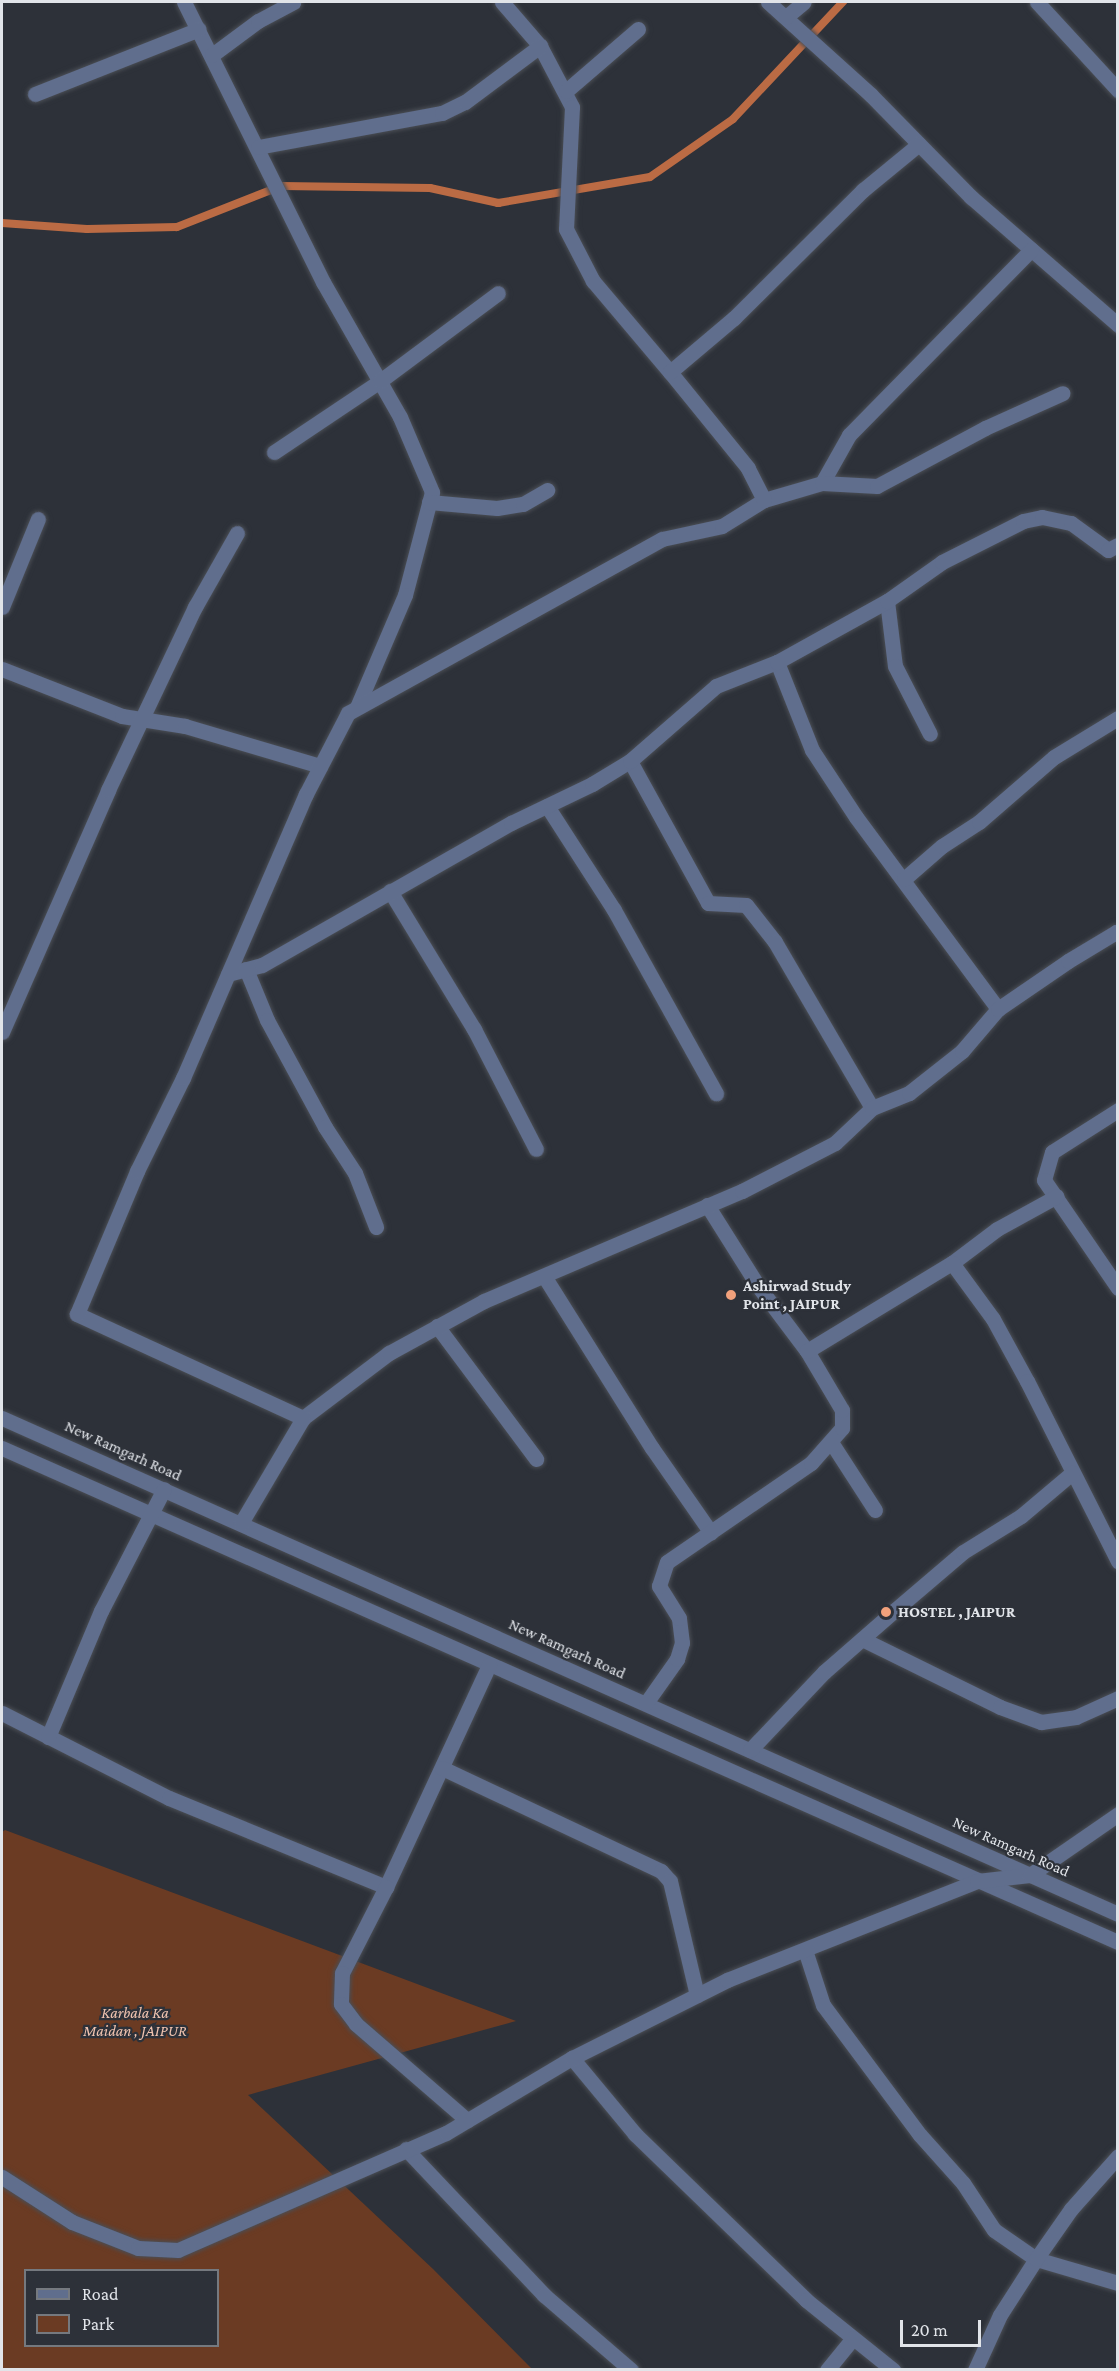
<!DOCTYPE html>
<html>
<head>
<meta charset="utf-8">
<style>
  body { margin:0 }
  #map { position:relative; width:1119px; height:2371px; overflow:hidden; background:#2d3139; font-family:"Crimson Pro",serif }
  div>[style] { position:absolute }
  .green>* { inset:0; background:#6b3b23 }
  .stream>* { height:8px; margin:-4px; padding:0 4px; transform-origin:4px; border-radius:4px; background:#bb6b44 }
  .roads { filter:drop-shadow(0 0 2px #4a4e55) drop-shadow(0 0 2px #4a4e55) }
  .minor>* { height:15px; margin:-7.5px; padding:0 7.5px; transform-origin:7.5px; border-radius:7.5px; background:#606e8d }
  .dots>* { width:16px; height:16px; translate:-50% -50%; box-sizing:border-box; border:3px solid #2d3139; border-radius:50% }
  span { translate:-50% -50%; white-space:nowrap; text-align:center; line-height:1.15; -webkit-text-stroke:4.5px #2d3139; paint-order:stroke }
  .poi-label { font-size:16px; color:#e1e4e9; font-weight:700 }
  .left { translate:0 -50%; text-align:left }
  .street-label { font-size:16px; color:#e1e4e9 }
  .park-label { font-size:16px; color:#f0c3af; font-style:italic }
  .frame { position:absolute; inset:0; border:3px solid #e1e4e9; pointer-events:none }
  .legend { position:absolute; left:24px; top:2269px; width:195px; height:78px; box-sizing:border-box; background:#2d3139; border:2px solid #75797f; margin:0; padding:8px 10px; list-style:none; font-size:18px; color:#e1e4e9 }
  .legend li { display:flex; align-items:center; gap:12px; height:30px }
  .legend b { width:30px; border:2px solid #75797f }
  .scale { position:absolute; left:900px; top:2320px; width:81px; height:27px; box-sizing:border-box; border:3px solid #e1e4e9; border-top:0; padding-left:8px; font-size:18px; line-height:21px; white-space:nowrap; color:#e1e4e9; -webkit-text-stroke:4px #2d3139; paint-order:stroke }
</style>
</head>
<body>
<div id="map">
  <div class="green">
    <i style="clip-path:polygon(evenodd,5px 1830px,516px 2021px,248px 2095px,433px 2269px,532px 2369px,2px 2370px,2px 1832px,5px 1830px,26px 2270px,218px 2270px,218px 2346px,26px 2346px,26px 2270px)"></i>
  </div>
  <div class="stream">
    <i style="left:2px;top:223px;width:85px;rotate:4deg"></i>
    <i style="left:87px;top:229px;width:90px;rotate:-1.3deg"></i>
    <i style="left:177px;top:227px;width:112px;rotate:-21.5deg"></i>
    <i style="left:281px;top:186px;width:149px;rotate:0.8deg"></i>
    <i style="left:430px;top:188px;width:70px;rotate:12.4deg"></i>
    <i style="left:498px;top:203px;width:154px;rotate:-9.7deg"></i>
    <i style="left:650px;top:177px;width:101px;rotate:-34.9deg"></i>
    <i style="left:733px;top:119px;width:161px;rotate:-46.8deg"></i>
  </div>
  <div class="roads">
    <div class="minor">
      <i style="left:184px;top:2px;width:313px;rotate:63.6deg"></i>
      <i style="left:323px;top:282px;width:155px;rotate:60.3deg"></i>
      <i style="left:400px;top:417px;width:82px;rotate:66.9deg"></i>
      <i style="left:432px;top:492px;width:106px;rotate:104.7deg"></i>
      <i style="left:405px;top:595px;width:122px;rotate:113.2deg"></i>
      <i style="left:502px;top:2px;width:58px;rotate:49.2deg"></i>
      <i style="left:540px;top:46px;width:69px;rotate:62.3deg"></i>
      <i style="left:572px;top:107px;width:122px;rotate:92.8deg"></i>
      <i style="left:566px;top:229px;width:59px;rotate:62.6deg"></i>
      <i style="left:593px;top:281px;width:119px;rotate:49.8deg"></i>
      <i style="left:768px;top:2px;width:139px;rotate:42.1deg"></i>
      <i style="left:871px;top:95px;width:143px;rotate:45.6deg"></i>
      <i style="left:971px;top:197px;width:195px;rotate:41deg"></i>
      <i style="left:1037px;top:2px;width:120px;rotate:47.4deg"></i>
      <i style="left:786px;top:17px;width:23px;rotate:-40deg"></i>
      <i style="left:212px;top:55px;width:57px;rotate:-36.5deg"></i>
      <i style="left:258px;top:21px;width:40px;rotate:-28deg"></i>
      <i style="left:566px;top:91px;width:95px;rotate:-40.7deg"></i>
      <i style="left:35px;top:94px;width:176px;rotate:-21.6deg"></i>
      <i style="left:258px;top:147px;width:187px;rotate:-10.5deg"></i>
      <i style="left:442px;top:113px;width:25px;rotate:-26deg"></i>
      <i style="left:465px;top:102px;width:94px;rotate:-36.7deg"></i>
      <i style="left:274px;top:452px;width:128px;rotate:-33.8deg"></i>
      <i style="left:380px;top:381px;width:147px;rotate:-36.7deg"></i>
      <i style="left:822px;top:483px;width:55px;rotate:-60.6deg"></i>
      <i style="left:849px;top:435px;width:260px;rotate:-45.5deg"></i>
      <i style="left:764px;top:500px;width:60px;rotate:-16.3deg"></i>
      <i style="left:822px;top:483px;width:55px;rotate:3.1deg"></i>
      <i style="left:877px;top:486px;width:123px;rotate:-28.2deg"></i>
      <i style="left:985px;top:428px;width:85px;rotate:-24.2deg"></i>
      <i style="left:429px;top:502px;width:68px;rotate:5deg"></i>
      <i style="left:497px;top:508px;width:26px;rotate:-9deg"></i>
      <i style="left:523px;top:504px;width:28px;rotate:-30deg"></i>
      <i style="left:887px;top:601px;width:65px;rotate:83deg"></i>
      <i style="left:895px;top:666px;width:76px;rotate:62.8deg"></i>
      <i style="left:2px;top:607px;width:95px;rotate:-67.8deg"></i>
      <i style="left:777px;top:662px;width:95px;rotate:68.3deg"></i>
      <i style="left:812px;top:750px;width:80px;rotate:56.7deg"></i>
      <i style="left:856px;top:817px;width:239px;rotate:53.5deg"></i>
      <i style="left:2px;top:669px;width:129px;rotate:21.4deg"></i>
      <i style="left:122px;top:716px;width:64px;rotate:9deg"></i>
      <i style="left:185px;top:726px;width:141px;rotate:16.5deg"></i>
      <i style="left:630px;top:761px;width:162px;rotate:61.2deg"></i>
      <i style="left:708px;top:903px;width:38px;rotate:3deg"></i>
      <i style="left:746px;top:905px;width:47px;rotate:51.9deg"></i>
      <i style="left:775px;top:942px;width:192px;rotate:59.7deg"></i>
      <i style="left:547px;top:806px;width:124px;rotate:57.2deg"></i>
      <i style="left:614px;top:910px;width:210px;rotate:60.9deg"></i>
      <i style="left:904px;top:879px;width:50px;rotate:-41deg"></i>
      <i style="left:942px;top:846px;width:44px;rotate:-33deg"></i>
      <i style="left:979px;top:822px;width:99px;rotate:-40.9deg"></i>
      <i style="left:1054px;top:757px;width:75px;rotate:-31.4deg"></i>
      <i style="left:390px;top:891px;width:162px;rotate:58.7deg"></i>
      <i style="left:474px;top:1029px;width:135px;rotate:62.7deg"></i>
      <i style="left:246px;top:969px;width:55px;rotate:67.6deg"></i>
      <i style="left:267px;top:1020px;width:122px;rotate:61.5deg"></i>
      <i style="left:325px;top:1127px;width:55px;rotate:56.9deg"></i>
      <i style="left:355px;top:1173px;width:58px;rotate:68.7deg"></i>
      <i style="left:228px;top:974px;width:35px;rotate:-15deg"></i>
      <i style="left:262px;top:965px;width:287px;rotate:-29.7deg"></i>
      <i style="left:511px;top:823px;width:90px;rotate:-25.7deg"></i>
      <i style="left:592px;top:784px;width:44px;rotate:-31.2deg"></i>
      <i style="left:630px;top:761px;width:114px;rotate:-41.1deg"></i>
      <i style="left:716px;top:686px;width:66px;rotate:-21.5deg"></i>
      <i style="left:777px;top:662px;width:126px;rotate:-29deg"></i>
      <i style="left:887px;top:601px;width:67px;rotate:-35.3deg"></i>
      <i style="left:942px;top:562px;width:91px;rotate:-26.8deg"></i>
      <i style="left:1023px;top:521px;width:19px;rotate:-12deg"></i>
      <i style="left:1042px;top:517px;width:30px;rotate:12deg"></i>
      <i style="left:1071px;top:523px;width:46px;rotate:36.1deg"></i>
      <i style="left:1108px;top:550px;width:11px;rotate:-27deg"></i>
      <i style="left:2px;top:1032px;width:264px;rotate:-66.3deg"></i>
      <i style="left:108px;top:790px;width:203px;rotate:-64.6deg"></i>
      <i style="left:195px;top:607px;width:85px;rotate:-60.4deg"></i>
      <i style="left:1118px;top:1110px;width:78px;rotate:147.5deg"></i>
      <i style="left:1052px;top:1152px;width:29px;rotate:106deg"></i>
      <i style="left:1044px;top:1180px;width:131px;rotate:55.6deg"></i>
      <i style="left:707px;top:1205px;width:96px;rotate:57.8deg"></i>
      <i style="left:758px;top:1286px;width:81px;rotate:53deg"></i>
      <i style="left:952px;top:1263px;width:56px;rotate:-37.1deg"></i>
      <i style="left:997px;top:1229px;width:68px;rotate:-28.8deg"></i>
      <i style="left:544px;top:1276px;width:203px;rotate:57.9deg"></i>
      <i style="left:652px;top:1448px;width:103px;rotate:55.2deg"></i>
      <i style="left:437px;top:1326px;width:166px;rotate:53.3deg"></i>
      <i style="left:2px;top:1418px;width:1221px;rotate:23.96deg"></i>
      <i style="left:303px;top:1418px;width:108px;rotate:-37.1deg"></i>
      <i style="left:389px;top:1353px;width:108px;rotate:-28.7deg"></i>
      <i style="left:484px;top:1301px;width:280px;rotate:-23.1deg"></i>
      <i style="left:742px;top:1191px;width:105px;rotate:-27.3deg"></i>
      <i style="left:835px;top:1143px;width:51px;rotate:-43.4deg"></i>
      <i style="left:872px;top:1108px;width:40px;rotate:-22deg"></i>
      <i style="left:909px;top:1093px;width:68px;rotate:-38.4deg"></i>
      <i style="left:962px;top:1051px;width:55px;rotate:-49.4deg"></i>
      <i style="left:998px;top:1009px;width:85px;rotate:-34.4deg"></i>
      <i style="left:1068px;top:961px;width:56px;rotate:-31.1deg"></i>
      <i style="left:1116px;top:932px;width:3px;rotate:45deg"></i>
      <i style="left:831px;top:1442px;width:81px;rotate:57.1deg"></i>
      <i style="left:2px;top:1448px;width:1220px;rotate:23.88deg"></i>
      <i style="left:241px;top:1523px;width:122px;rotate:-59.4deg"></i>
      <i style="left:303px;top:1418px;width:249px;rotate:-155.3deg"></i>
      <i style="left:77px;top:1314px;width:155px;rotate:-67.2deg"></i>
      <i style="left:137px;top:1171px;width:104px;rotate:-63.7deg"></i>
      <i style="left:183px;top:1078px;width:309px;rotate:-66.6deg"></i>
      <i style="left:306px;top:794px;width:91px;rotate:-62.6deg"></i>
      <i style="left:348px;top:713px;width:359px;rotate:-29deg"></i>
      <i style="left:662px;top:539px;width:61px;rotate:-12.2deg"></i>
      <i style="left:722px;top:526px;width:49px;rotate:-31.8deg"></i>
      <i style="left:764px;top:500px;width:36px;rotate:-117deg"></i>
      <i style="left:748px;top:468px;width:124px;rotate:-129.1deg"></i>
      <i style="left:670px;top:372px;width:84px;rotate:-40.2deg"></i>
      <i style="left:734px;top:318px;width:182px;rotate:-44.8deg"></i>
      <i style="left:863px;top:190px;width:72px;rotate:-39.4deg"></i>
      <i style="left:862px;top:1639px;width:154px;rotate:26.2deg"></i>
      <i style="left:1000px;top:1707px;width:44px;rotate:20.1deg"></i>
      <i style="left:1041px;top:1722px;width:35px;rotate:-8deg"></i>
      <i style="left:1076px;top:1717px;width:46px;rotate:-24.3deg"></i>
      <i style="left:646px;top:1703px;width:54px;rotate:-54.8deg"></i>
      <i style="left:677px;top:1659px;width:17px;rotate:-73deg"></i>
      <i style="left:682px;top:1643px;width:25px;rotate:-97deg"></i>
      <i style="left:679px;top:1618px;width:38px;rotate:-122deg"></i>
      <i style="left:659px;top:1586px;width:25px;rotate:-72deg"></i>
      <i style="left:667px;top:1562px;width:175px;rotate:-34.5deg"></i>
      <i style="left:811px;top:1463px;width:47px;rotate:-48.5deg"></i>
      <i style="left:842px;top:1428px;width:18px;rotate:-90deg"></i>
      <i style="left:842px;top:1410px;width:69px;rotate:-120.7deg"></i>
      <i style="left:807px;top:1351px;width:170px;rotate:-31.3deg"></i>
      <i style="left:952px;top:1263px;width:69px;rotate:53.8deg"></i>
      <i style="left:993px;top:1319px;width:71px;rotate:61.3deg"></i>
      <i style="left:1027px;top:1381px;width:202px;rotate:63.2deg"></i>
      <i style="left:2px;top:1713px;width:187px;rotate:27deg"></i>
      <i style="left:169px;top:1798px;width:235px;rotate:22.3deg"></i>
      <i style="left:386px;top:1887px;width:245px;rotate:-65.1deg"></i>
      <i style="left:48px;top:1737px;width:137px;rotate:-67.2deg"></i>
      <i style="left:101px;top:1611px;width:137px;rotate:-62.7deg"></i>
      <i style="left:750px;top:1750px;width:108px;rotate:-46.5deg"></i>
      <i style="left:824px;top:1672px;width:94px;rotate:-41.1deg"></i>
      <i style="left:895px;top:1610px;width:89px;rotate:-40.5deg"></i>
      <i style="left:963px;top:1552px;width:68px;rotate:-31.8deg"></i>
      <i style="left:1021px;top:1516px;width:67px;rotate:-40.1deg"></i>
      <i style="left:442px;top:1768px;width:242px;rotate:25.2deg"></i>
      <i style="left:661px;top:1871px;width:13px;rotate:48deg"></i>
      <i style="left:670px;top:1881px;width:117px;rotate:76.7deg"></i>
      <i style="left:386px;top:1887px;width:97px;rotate:117.1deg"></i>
      <i style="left:342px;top:1973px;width:31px;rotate:92deg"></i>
      <i style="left:341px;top:2004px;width:25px;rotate:53deg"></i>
      <i style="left:356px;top:2024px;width:147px;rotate:40.9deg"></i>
      <i style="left:805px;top:1950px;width:58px;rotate:71.9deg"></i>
      <i style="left:823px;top:2005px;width:162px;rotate:53.3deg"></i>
      <i style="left:920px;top:2135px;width:64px;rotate:48.1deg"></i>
      <i style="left:963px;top:2183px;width:56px;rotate:56.6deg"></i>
      <i style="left:994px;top:2230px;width:51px;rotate:34.6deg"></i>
      <i style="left:1036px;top:2259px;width:85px;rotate:16.3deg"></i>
      <i style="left:572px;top:2058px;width:99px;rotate:50.3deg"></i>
      <i style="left:635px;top:2134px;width:238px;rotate:44.1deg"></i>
      <i style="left:806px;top:2300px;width:112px;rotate:38.8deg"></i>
      <i style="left:406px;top:2149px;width:201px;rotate:46.6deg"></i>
      <i style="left:544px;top:2295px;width:115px;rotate:40.8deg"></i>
      <i style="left:2px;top:2177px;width:83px;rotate:32.7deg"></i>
      <i style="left:72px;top:2222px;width:71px;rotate:21.5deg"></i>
      <i style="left:138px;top:2248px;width:40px;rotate:2.9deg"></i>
      <i style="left:178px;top:2250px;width:292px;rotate:-23.6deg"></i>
      <i style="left:446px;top:2133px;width:147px;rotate:-30.8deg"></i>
      <i style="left:572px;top:2058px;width:174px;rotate:-26.7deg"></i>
      <i style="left:727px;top:1980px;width:269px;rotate:-21.6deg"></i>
      <i style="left:977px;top:1881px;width:53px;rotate:-6.5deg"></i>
      <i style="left:1030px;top:1875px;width:107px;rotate:-34.7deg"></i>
      <i style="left:827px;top:2370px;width:41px;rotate:-50.9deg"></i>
      <i style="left:975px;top:2370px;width:60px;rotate:-65.6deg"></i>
      <i style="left:1000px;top:2315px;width:67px;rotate:-57.3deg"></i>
      <i style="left:1036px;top:2259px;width:61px;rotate:-55deg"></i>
      <i style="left:1071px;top:2209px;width:71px;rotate:-48.4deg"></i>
    </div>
  </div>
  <div class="dots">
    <i style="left:731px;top:1295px;background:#f1a17c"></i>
    <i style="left:886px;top:1612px;background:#f1a17c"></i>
  </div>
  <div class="poi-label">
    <span class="left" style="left:743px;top:1295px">Ashirwad Study<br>Point , JAIPUR</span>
    <span class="left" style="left:898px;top:1612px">HOSTEL , JAIPUR</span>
  </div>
  <div class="street-label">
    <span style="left:123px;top:1451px;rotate:24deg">New Ramgarh Road</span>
    <span style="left:567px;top:1649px;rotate:24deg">New Ramgarh Road</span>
    <span style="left:1011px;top:1847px;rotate:24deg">New Ramgarh Road</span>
  </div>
  <div class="park-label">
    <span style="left:135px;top:2022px">Karbala Ka<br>Maidan , JAIPUR</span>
  </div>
  <div class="frame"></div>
  <ul class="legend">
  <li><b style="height:8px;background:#606e8d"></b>Road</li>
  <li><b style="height:16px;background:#6b3b23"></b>Park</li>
  </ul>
  <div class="scale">20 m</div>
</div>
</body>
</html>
